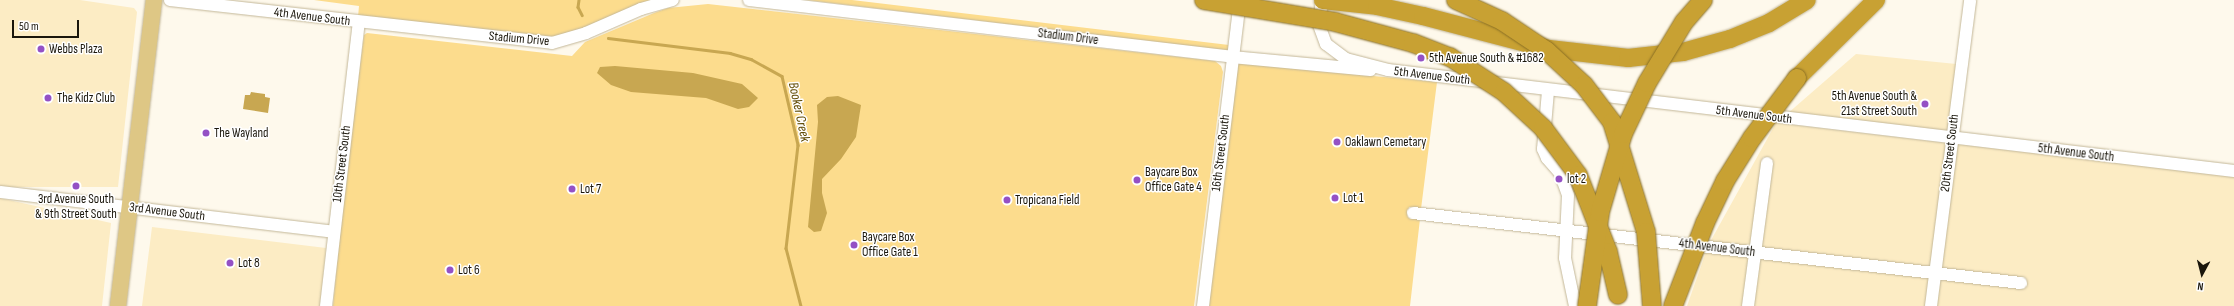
<!DOCTYPE html>
<html>
<head>
<meta charset="utf-8">
<style>
  body { margin:0 }
  #map { position:relative; width:2234px; height:306px; overflow:hidden; background:#fef9ec; font-family:"Sofia Sans Condensed",sans-serif }
  div>[style] { position:absolute }
  .built>* { inset:0; background:#fcecc4 }
  .green>* { inset:0; background:#fcdc8d }
  .water>* { inset:0; background:#c8a751 }
  .stream>* { height:2.5px; margin:-1.25px; padding:0 1.25px; transform-origin:1.25px; border-radius:1.25px; background:#c8a751 }
  .roads { filter:drop-shadow(0 0 1px #c3b798) drop-shadow(0 0 1px #c3b798) }
  .minor>* { height:12px; margin:-6px; padding:0 6px; transform-origin:6px; border-radius:6px; background:#fff }
  .major>* { height:16px; margin:-8px; padding:0 8px; transform-origin:8px; border-radius:8px; background:#dec785 }
  .highway>* { height:18px; margin:-9px; padding:0 9px; transform-origin:9px; border-radius:9px; background:#c8a133 }
  .bridges { filter:drop-shadow(0 0 1px #8b7025) drop-shadow(0 0 1px #8b7025) }
  .highway-bridge>* { height:18px; margin:-9px; padding:0 9px; transform-origin:9px; border-radius:9px; background:#c8a133 }
  .dots>* { width:11px; height:11px; translate:-50% -50%; box-sizing:border-box; border:2px solid #fff; border-radius:50% }
  span { translate:-50% -50%; white-space:nowrap; text-align:center; line-height:1.15; -webkit-text-stroke:3px #fff; paint-order:stroke }
  .street-label { font-size:13px; color:#1a160b }
  .poi-label { font-size:13px; color:#1a160b }
  .left { translate:0 -50%; text-align:left }
  .right { translate:-100% -50%; text-align:right }
  .water-label { font-size:14px; color:#614b04; font-style:italic }
  .north { position:absolute; left:2182px; top:254px; width:40px; height:40px; -webkit-text-stroke:3px #fff; paint-order:stroke; rotate:187deg; font-size:11px; font-weight:700; line-height:16px; text-align:center; color:#1a160b }
  .north::after { content:''; display:block; margin:auto; width:14px; height:18px; background:#1a160b; clip-path:polygon(50% 0,100% 100%,50% 72%,0 100%) }
  .scale { position:absolute; left:12px; top:20px; width:67px; height:18px; box-sizing:border-box; border:2px solid #1a160b; border-top:0; padding-left:5px; font-size:12px; line-height:14px; white-space:nowrap; color:#1a160b; -webkit-text-stroke:3px #fff; paint-order:stroke }
</style>
</head>
<body>
<div id="map">
  <div class="built">
    <i style="clip-path:polygon(0 0,80px 0,134px 8px,137px 12px,118px 187px,0 187px)"></i>
    <i style="clip-path:polygon(1856px 54px,1956px 64px,1947px 133px,1787px 114px)"></i>
    <i style="clip-path:polygon(1776px 123px,1946px 143px,1932px 268px,1760px 248px,1772px 159px,1763px 157px,1751px 247px,1710px 242px)"></i>
    <i style="clip-path:polygon(1955px 144px,2234px 177px,2234px 306px,1936px 306px,1939px 279px,2025px 288px,2026px 278px,1941px 269px)"></i>
    <i style="clip-path:polygon(0 198px,111px 223px,102px 306px,0 306px)"></i>
    <i style="clip-path:polygon(152px 227px,326px 248px,320px 306px,142px 306px)"></i>
    <i style="clip-path:polygon(1706px 252px,1750px 257px,1744px 306px,1687px 306px)"></i>
    <i style="clip-path:polygon(1759px 258px,1930px 278px,1926px 306px,1753px 306px)"></i>
  </div>
  <div class="green">
    <i style="clip-path:polygon(314px 0,653px 0,585px 28px,552px 38px,358px 17px,359px 6px)"></i>
    <i style="clip-path:polygon(807px 0,852px 0,1229px 45px,1228px 51px)"></i>
    <i style="clip-path:polygon(708px 4px,1215px 61px,1221px 66px,1223px 72px,1194px 306px,333px 306px,344px 190px,364px 35px,367px 33px,572px 56px,585px 42px,654px 13px,668px 8px)"></i>
    <i style="clip-path:polygon(1236px 63px,1437px 82px,1421px 209px,1409px 207px,1408px 217px,1420px 219px,1410px 306px,1208px 306px)"></i>
  </div>
  <div class="water">
    <i style="clip-path:polygon(615px 66px,693px 73px,742px 84px,758px 98px,749px 107px,738px 109px,706px 98px,631px 92px,611px 85px,597px 73px,600px 67px)"></i>
    <i style="clip-path:polygon(251px 92px,265px 94px,265px 97px,270px 98px,268px 113px,243px 109px,245px 95px,250px 95px)"></i>
    <i style="clip-path:polygon(838px 96px,861px 105px,856px 137px,841px 159px,822px 179px,822px 193px,827px 213px,821px 231px,814px 232px,808px 227px,818px 122px,817px 105px,827px 97px)"></i>
  </div>
  <div class="stream">
    <i style="left:579px;top:0;width:7px;rotate:98deg"></i>
    <i style="left:578px;top:7px;width:9px;rotate:63deg"></i>
    <i style="left:608px;top:38px;width:123px;rotate:7deg"></i>
    <i style="left:730px;top:53px;width:22px;rotate:16deg"></i>
    <i style="left:751px;top:59px;width:35px;rotate:29deg"></i>
    <i style="left:782px;top:76px;width:71px;rotate:76.9deg"></i>
    <i style="left:798px;top:145px;width:104px;rotate:96.6deg"></i>
    <i style="left:786px;top:248px;width:60px;rotate:75.5deg"></i>
  </div>
  <div class="roads">
    <div class="minor">
      <i style="left:170px;top:0;width:384px;rotate:6.4deg"></i>
      <i style="left:552px;top:43px;width:35px;rotate:-16deg"></i>
      <i style="left:586px;top:33px;width:60px;rotate:-23.6deg"></i>
      <i style="left:641px;top:9px;width:33px;rotate:-16deg"></i>
      <i style="left:749px;top:0;width:486px;rotate:6.7deg"></i>
      <i style="left:1232px;top:57px;width:139px;rotate:5.4deg"></i>
      <i style="left:1322px;top:0;width:25px;rotate:97deg"></i>
      <i style="left:1319px;top:25px;width:20px;rotate:70deg"></i>
      <i style="left:1326px;top:44px;width:25px;rotate:37deg"></i>
      <i style="left:1346px;top:59px;width:43px;rotate:14.7deg"></i>
      <i style="left:1388px;top:70px;width:852px;rotate:6.81deg"></i>
      <i style="left:1548px;top:91px;width:58px;rotate:94.9deg"></i>
      <i style="left:1543px;top:149px;width:10px;rotate:66deg"></i>
      <i style="left:1547px;top:158px;width:20px;rotate:49deg"></i>
      <i style="left:1560px;top:173px;width:23px;rotate:70deg"></i>
      <i style="left:1568px;top:195px;width:63px;rotate:92.7deg"></i>
      <i style="left:1565px;top:258px;width:49px;rotate:78.2deg"></i>
      <i style="left:0;top:192px;width:336px;rotate:6.8deg"></i>
      <i style="left:1413px;top:213px;width:612px;rotate:6.57deg"></i>
      <i style="left:326px;top:306px;width:286px;rotate:-83.4deg"></i>
      <i style="left:1203px;top:306px;width:308px;rotate:-83.1deg"></i>
      <i style="left:1748px;top:306px;width:144px;rotate:-82.4deg"></i>
      <i style="left:1931px;top:306px;width:308px;rotate:-82.7deg"></i>
    </div>
    <div class="major">
      <i style="left:118px;top:306px;width:308px;rotate:-83.3deg"></i>
    </div>
    <div class="highway">
      <i style="left:1323px;top:0;width:54px;rotate:6.3deg"></i>
      <i style="left:1377px;top:6px;width:47px;rotate:12.3deg"></i>
      <i style="left:1423px;top:16px;width:130px;rotate:14.7deg"></i>
      <i style="left:1549px;top:49px;width:80px;rotate:6.5deg"></i>
      <i style="left:1628px;top:58px;width:55px;rotate:-6.2deg"></i>
      <i style="left:1683px;top:52px;width:49px;rotate:-15.5deg"></i>
      <i style="left:1730px;top:39px;width:42px;rotate:-22.3deg"></i>
      <i style="left:1769px;top:23px;width:44px;rotate:-31.2deg"></i>
      <i style="left:1797px;top:78px;width:111px;rotate:-44.6deg"></i>
    </div>
  </div>
  <div class="bridges">
    <div class="highway-bridge">
      <i style="left:1204px;top:0;width:133px;rotate:9.5deg"></i>
      <i style="left:1335px;top:22px;width:81px;rotate:15.1deg"></i>
      <i style="left:1413px;top:43px;width:40px;rotate:21deg"></i>
      <i style="left:1450px;top:57px;width:64px;rotate:32.9deg"></i>
      <i style="left:1504px;top:92px;width:53px;rotate:42.7deg"></i>
      <i style="left:1543px;top:128px;width:59px;rotate:53.3deg"></i>
      <i style="left:1578px;top:175px;width:83px;rotate:68.7deg"></i>
      <i style="left:1608px;top:252px;width:44px;rotate:76.9deg"></i>
      <i style="left:1456px;top:0;width:51px;rotate:24.5deg"></i>
      <i style="left:1502px;top:21px;width:54px;rotate:33.7deg"></i>
      <i style="left:1547px;top:51px;width:50px;rotate:42.6deg"></i>
      <i style="left:1584px;top:85px;width:46px;rotate:52.9deg"></i>
      <i style="left:1612px;top:122px;width:115px;rotate:72.8deg"></i>
      <i style="left:1646px;top:232px;width:74px;rotate:85.4deg"></i>
      <i style="left:1587px;top:306px;width:95px;rotate:-82.1deg"></i>
      <i style="left:1600px;top:212px;width:81px;rotate:-73.6deg"></i>
      <i style="left:1623px;top:134px;width:56px;rotate:-64.8deg"></i>
      <i style="left:1647px;top:83px;width:71px;rotate:-58.8deg"></i>
      <i style="left:1684px;top:22px;width:29px;rotate:-49deg"></i>
      <i style="left:1673px;top:306px;width:89px;rotate:-68.9deg"></i>
      <i style="left:1705px;top:223px;width:47px;rotate:-64.5deg"></i>
      <i style="left:1725px;top:181px;width:51px;rotate:-57.9deg"></i>
      <i style="left:1752px;top:138px;width:75px;rotate:-53.1deg"></i>
    </div>
  </div>
  <div class="dots">
    <i style="left:41px;top:49px;background:#9451c5"></i>
    <i style="left:1421px;top:58px;background:#9451c5"></i>
    <i style="left:48px;top:98px;background:#9451c5"></i>
    <i style="left:1925px;top:104px;background:#9451c5"></i>
    <i style="left:206px;top:133px;background:#9451c5"></i>
    <i style="left:1337px;top:142px;background:#9451c5"></i>
    <i style="left:1559px;top:179px;background:#9451c5"></i>
    <i style="left:1137px;top:180px;background:#9451c5"></i>
    <i style="left:76px;top:186px;background:#9451c5"></i>
    <i style="left:572px;top:189px;background:#9451c5"></i>
    <i style="left:1335px;top:198px;background:#9451c5"></i>
    <i style="left:1007px;top:200px;background:#9451c5"></i>
    <i style="left:854px;top:245px;background:#9451c5"></i>
    <i style="left:230px;top:263px;background:#9451c5"></i>
    <i style="left:450px;top:270px;background:#9451c5"></i>
  </div>
  <div class="street-label">
    <span style="left:312px;top:17px;rotate:7deg">4th Avenue South</span>
    <span style="left:1068px;top:37px;rotate:7deg">Stadium Drive</span>
    <span style="left:519px;top:39px;rotate:5deg">Stadium Drive</span>
    <span style="left:1432px;top:76px;rotate:7deg">5th Avenue South</span>
    <span style="left:1754px;top:115px;rotate:7deg">5th Avenue South</span>
    <span style="left:1221px;top:153px;rotate:-83deg">16th Street South</span>
    <span style="left:1950px;top:153px;rotate:-83deg">20th Street South</span>
    <span style="left:2076px;top:153px;rotate:7deg">5th Avenue South</span>
    <span style="left:342px;top:164px;rotate:-83deg">10th Street South</span>
    <span style="left:167px;top:212px;rotate:7deg">3rd Avenue South</span>
    <span style="left:1717px;top:248px;rotate:7deg">4th Avenue South</span>
  </div>
  <div class="poi-label">
    <span class="left" style="left:49px;top:49px">Webbs Plaza</span>
    <span class="left" style="left:1429px;top:58px">5th Avenue South &amp; #1682</span>
    <span class="right" style="left:1917px;top:104px">5th Avenue South &amp;<br>21st Street South</span>
    <span class="left" style="left:57px;top:98px">The Kidz Club</span>
    <span class="left" style="left:214px;top:133px">The Wayland</span>
    <span class="left" style="left:1345px;top:142px">Oaklawn Cemetary</span>
    <span class="left" style="left:1145px;top:180px">Baycare Box<br>Office Gate 4</span>
    <span class="left" style="left:1567px;top:179px">lot 2</span>
    <span class="left" style="left:580px;top:189px">Lot 7</span>
    <span class="left" style="left:1343px;top:198px">Lot 1</span>
    <span style="left:76px;top:207px">3rd Avenue South<br>&amp; 9th Street South</span>
    <span class="left" style="left:1015px;top:200px">Tropicana Field</span>
    <span class="left" style="left:862px;top:245px">Baycare Box<br>Office Gate 1</span>
    <span class="left" style="left:238px;top:263px">Lot 8</span>
    <span class="left" style="left:458px;top:270px">Lot 6</span>
  </div>
  <div class="water-label">
    <span style="left:799px;top:112px;rotate:78deg">Booker Creek</span>
  </div>
  <div class="north">N</div>
  <div class="scale">50 m</div>
</div>
</body>
</html>
